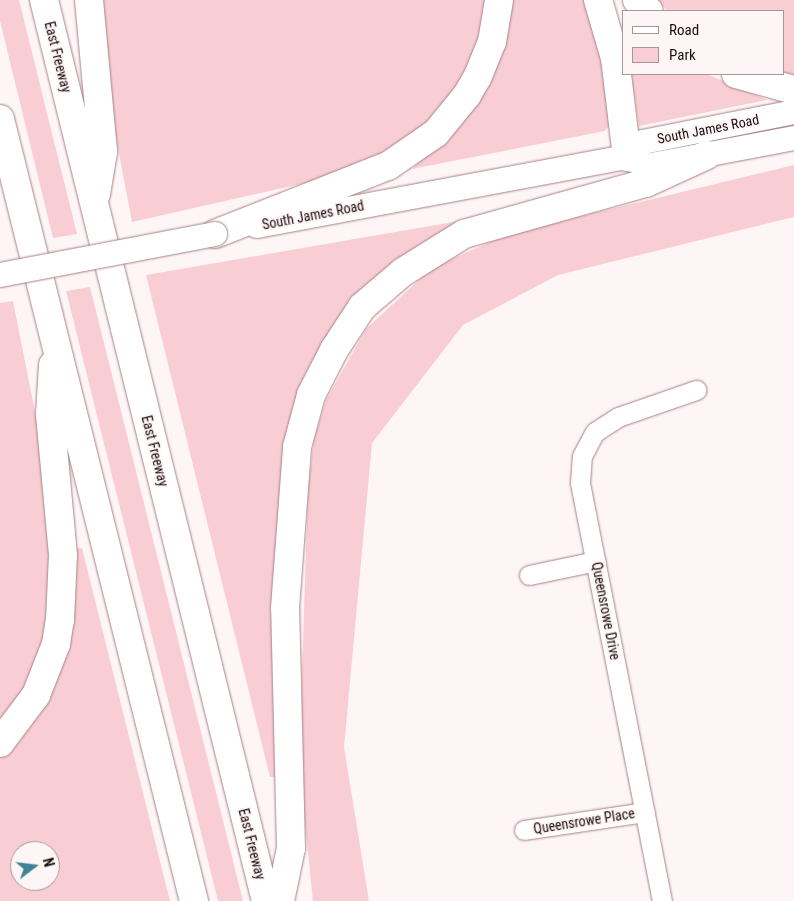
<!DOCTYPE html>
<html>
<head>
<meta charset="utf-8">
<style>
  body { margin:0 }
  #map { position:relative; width:794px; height:901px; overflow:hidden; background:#fef5f6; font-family:"Roboto Condensed",sans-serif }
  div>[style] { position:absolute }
  .green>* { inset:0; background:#f8ced4 }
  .roads { filter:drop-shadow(0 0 1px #a78187) drop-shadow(0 0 1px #a78187) }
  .minor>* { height:19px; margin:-9.5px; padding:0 9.5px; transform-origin:9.5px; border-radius:9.5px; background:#fff }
  .major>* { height:24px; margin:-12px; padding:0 12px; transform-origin:12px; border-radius:12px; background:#fff }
  .highway>* { height:28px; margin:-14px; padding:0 14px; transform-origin:14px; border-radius:14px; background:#fff }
  .bridges { filter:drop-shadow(0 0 1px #a78187) drop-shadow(0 0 1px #a78187) }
  .major-bridge>* { height:24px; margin:-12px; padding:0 12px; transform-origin:12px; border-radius:12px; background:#fff }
  span { translate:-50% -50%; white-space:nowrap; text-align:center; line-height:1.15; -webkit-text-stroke:4px #fef5f6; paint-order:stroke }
  .street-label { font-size:14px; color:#1b0d10 }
  .legend { position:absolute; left:622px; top:10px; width:162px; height:65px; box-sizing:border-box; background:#fef5f6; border:1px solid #a3989a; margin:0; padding:6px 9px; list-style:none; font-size:15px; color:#1b0d10 }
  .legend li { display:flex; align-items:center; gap:10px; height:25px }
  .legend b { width:25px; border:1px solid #a3989a }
  .north { position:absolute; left:10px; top:841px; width:50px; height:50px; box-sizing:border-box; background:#fef5f6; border:1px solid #a3989a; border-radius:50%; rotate:75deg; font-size:14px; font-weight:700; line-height:20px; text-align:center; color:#1b0d10 }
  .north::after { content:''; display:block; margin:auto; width:18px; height:22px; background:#408493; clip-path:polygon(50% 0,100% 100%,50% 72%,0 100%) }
</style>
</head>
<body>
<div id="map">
  <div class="green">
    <i style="clip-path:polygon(0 0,19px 0,77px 234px,53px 238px,0 21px)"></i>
    <i style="clip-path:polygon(103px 0,487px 0,483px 35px,466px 76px,419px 133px,395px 148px,327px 178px,132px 222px,110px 106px)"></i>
    <i style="clip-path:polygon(511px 0,588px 0,614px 119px,605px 131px,412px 169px,466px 119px,485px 89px)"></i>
    <i style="clip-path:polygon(657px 0,794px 0,794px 76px,783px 74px,783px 11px,668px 11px)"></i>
    <i style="clip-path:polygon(631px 74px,707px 74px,767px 100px,639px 126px)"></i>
    <i style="clip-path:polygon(794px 165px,794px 217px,558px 275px,463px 325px,372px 443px,344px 747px,369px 901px,313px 901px,299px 767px,308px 488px,314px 439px,326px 400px,366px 329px,432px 268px,490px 242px,532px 228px)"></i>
    <i style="clip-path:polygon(465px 220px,432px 242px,314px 373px,278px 777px,270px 777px,146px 275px)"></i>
    <i style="clip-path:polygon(90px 287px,129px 443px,243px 901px,218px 901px,66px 291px)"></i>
    <i style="clip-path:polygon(13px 301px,40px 437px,52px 592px,41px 647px,26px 684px,0 723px,0 303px)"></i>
    <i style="clip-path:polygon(evenodd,82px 548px,170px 901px,0 901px,0 757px,10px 749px,74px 549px,82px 548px,20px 851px,50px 851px,50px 881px,20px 881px,20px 851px)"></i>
  </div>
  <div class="roads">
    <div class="minor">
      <i style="left:529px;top:575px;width:68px;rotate:-11.8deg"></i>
      <i style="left:524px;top:830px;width:122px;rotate:-8.5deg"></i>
      <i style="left:662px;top:901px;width:426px;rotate:-101.1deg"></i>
      <i style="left:580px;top:483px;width:27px;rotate:-86deg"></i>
      <i style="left:582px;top:456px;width:27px;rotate:-62deg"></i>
      <i style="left:595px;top:432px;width:27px;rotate:-33deg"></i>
      <i style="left:618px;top:417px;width:83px;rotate:-19.1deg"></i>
    </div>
    <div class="major">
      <i style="left:627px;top:157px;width:21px;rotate:25deg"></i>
      <i style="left:646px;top:166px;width:151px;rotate:-10.7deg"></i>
      <i style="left:257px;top:226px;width:376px;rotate:-10.6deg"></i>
      <i style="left:627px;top:157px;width:22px;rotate:-43deg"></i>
      <i style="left:643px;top:142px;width:154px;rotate:-11.2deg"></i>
    </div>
    <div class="highway">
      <i style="left:44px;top:0;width:928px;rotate:76.16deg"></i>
      <i style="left:89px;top:0;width:153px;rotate:84.7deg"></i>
      <i style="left:103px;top:152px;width:43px;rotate:99.5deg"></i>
      <i style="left:598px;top:0;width:60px;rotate:73.7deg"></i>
      <i style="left:615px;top:58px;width:100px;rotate:83.1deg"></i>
      <i style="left:637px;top:0;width:16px;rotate:43deg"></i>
      <i style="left:736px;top:74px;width:60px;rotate:15.4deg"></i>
      <i style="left:0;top:119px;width:806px;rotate:76.07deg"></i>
      <i style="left:215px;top:234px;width:186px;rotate:-21.5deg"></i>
      <i style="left:388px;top:166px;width:58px;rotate:-34.5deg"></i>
      <i style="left:436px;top:133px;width:49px;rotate:-50.8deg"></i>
      <i style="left:467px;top:95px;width:22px;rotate:-60deg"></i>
      <i style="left:478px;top:76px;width:37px;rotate:-68deg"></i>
      <i style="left:492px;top:42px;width:43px;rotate:-80.5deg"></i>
      <i style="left:0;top:743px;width:60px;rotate:-53.1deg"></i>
      <i style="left:36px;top:695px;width:55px;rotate:-68.6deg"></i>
      <i style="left:56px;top:644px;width:24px;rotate:-81deg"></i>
      <i style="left:60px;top:620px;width:65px;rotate:-87.4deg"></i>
      <i style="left:63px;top:555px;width:142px;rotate:-95.3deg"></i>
      <i style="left:50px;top:414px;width:49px;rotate:-86.5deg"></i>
      <i style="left:280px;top:901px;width:54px;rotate:-78.3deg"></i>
      <i style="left:291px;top:848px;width:240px;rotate:-91.4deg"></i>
      <i style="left:285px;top:608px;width:161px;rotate:-85.7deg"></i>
      <i style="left:297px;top:447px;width:54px;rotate:-74.9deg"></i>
      <i style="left:311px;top:395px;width:51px;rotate:-62.9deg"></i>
      <i style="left:334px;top:350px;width:51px;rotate:-56.9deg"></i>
      <i style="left:362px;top:307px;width:54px;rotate:-40.5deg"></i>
      <i style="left:403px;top:272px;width:72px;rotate:-31.9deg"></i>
      <i style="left:464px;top:234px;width:189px;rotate:-15.7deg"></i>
      <i style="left:646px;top:183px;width:67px;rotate:-24.7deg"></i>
    </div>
  </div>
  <div class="bridges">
    <div class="major-bridge">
      <i style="left:0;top:275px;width:219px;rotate:-10.8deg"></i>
    </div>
  </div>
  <div class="street-label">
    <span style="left:58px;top:57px;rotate:76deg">East Freeway</span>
    <span style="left:708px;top:129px;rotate:-11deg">South James Road</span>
    <span style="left:313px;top:215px;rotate:-11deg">South James Road</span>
    <span style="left:155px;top:451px;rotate:76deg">East Freeway</span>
    <span style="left:606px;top:611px;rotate:79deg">Queensrowe Drive</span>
    <span style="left:584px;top:821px;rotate:-9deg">Queensrowe Place</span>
    <span style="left:252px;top:844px;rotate:76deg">East Freeway</span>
  </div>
  <ul class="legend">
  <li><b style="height:6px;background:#fff"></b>Road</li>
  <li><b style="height:14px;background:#f8ced4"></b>Park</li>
  </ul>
  <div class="north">N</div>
</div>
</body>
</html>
